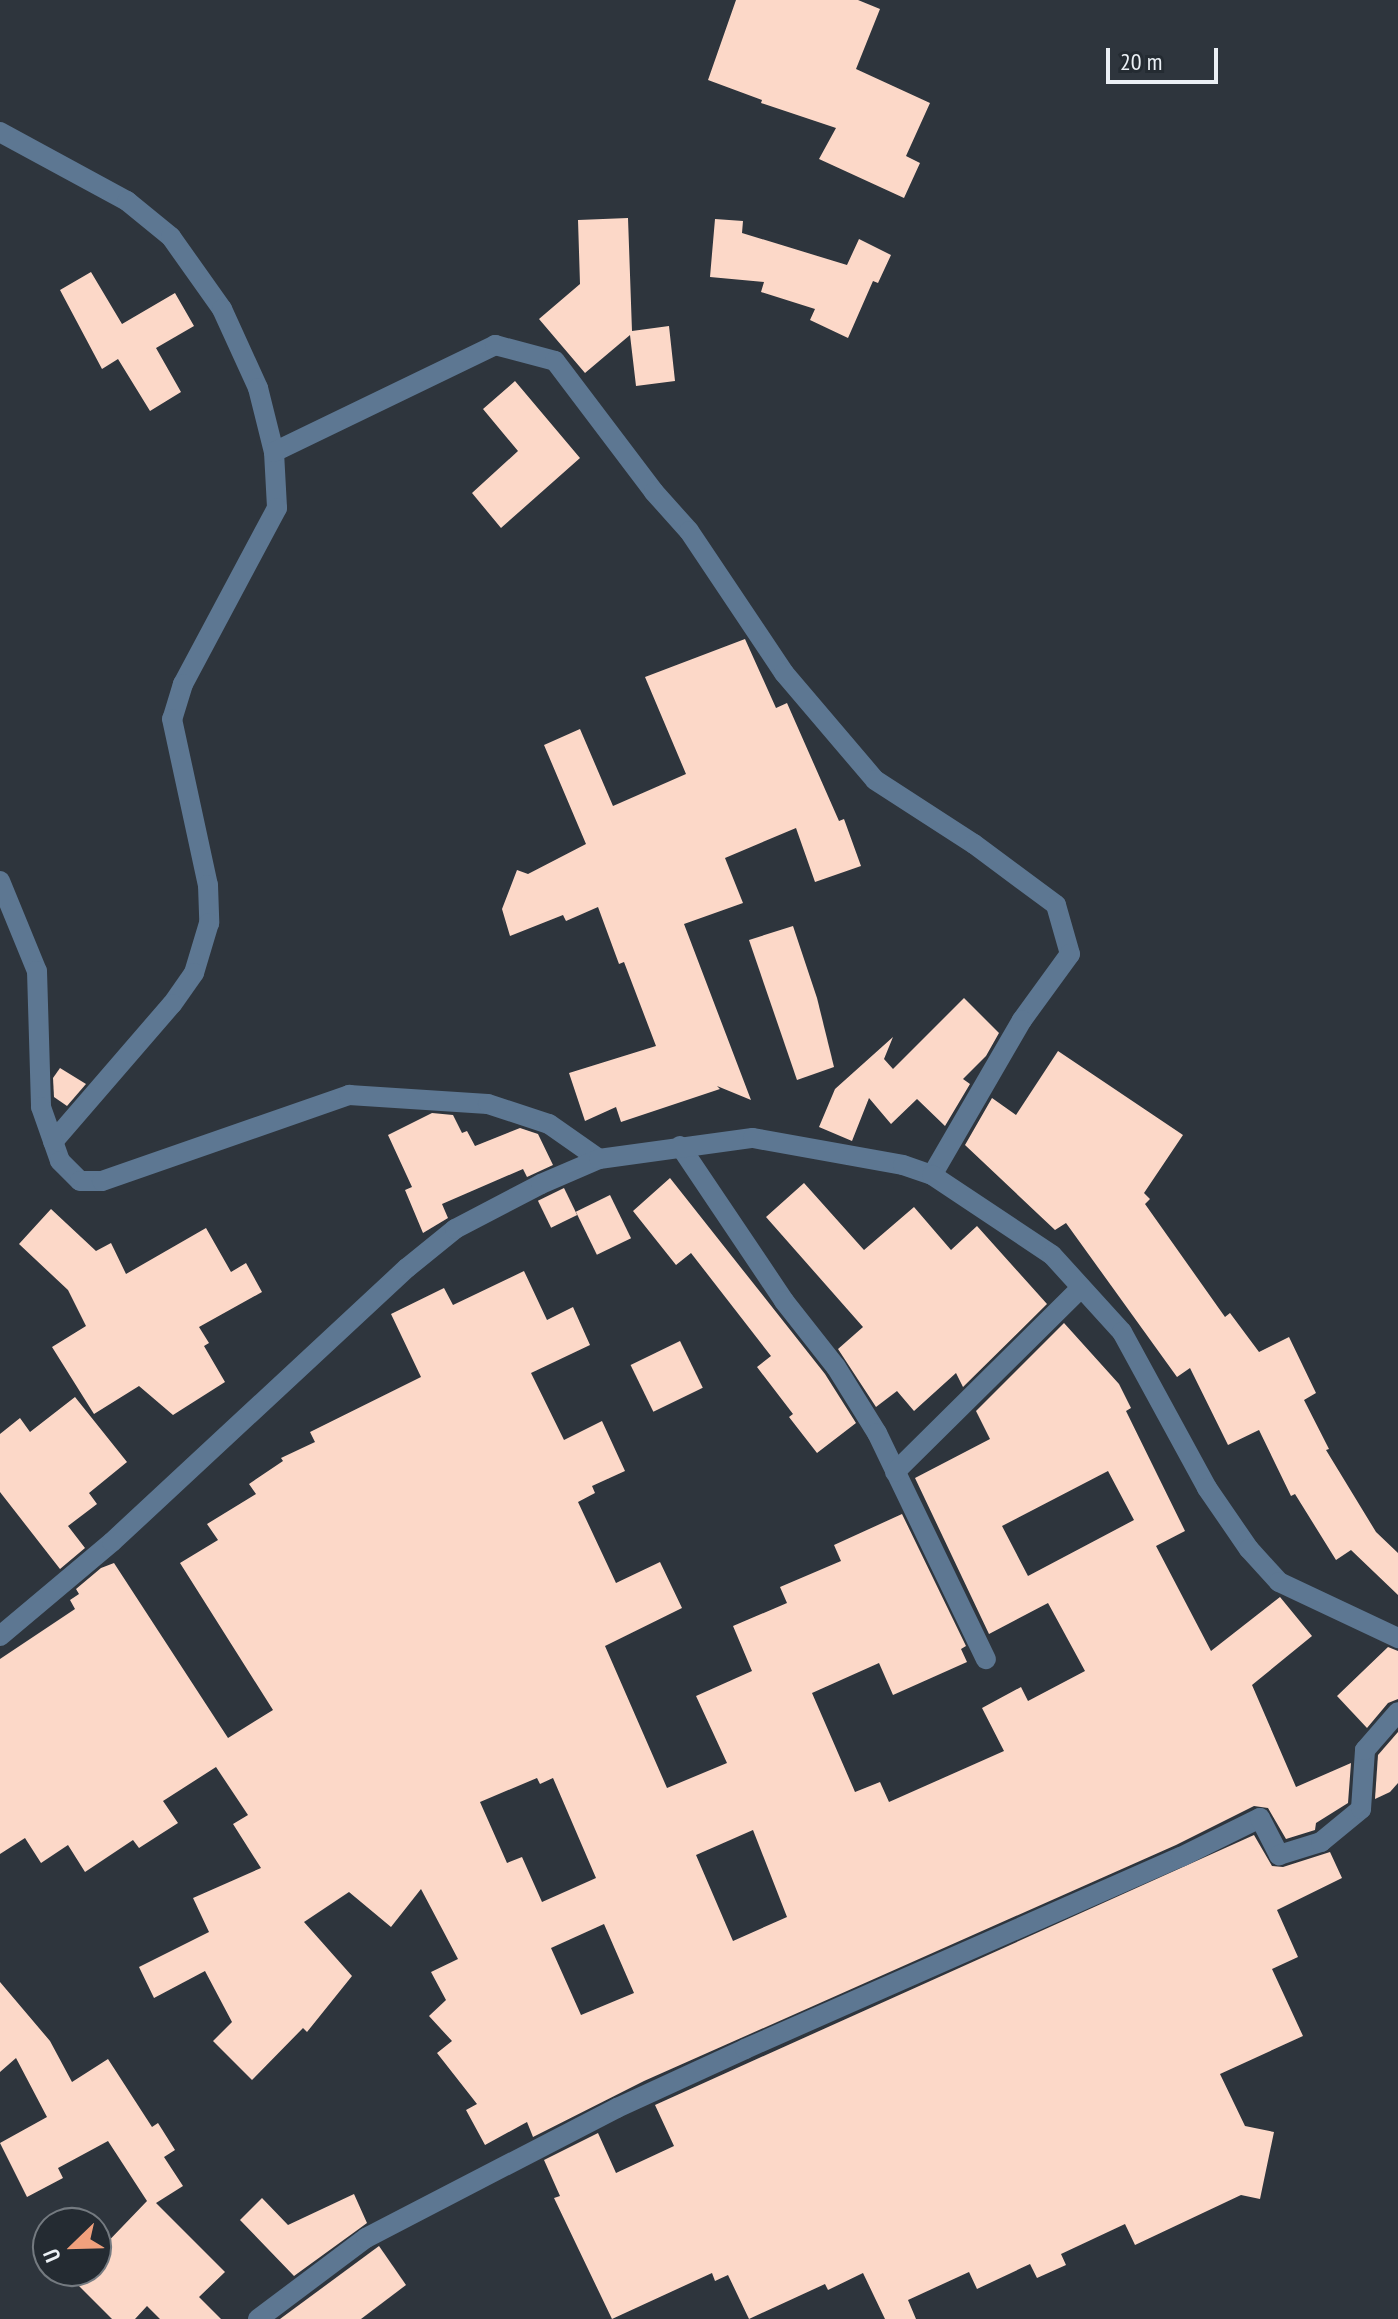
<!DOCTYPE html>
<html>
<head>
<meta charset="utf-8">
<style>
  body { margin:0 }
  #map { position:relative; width:1398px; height:2319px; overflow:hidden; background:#2e353d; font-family:"PT Sans Narrow",sans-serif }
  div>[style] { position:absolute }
  .building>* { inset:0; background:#fcd8c8; transform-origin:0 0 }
  .minor>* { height:20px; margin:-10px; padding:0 10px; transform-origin:10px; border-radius:10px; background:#5d7792 }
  span { translate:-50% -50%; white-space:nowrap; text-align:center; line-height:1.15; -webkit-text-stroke:8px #242b32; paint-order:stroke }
  .north { position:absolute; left:32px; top:2207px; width:80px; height:80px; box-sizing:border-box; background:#242b32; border:2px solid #747a80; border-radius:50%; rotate:247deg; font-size:22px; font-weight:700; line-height:32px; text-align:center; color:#ebf0f5 }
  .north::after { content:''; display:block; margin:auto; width:28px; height:36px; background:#f1a17d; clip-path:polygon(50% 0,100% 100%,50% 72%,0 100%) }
  .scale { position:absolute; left:1106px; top:48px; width:112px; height:36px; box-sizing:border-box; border:4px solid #ebf0f5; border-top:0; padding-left:10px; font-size:24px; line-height:28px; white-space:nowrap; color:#ebf0f5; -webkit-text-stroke:6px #242b32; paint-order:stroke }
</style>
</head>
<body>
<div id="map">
  <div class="building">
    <i style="clip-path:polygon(736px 0,858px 0,880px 9px,856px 69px,930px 103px,906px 156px,920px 163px,904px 198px,819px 159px,836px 128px,761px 103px,762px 100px,708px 80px)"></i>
    <i style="clip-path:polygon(628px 218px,632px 331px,669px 326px,675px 381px,636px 386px,630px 335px,585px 373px,539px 319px,580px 284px,578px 220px)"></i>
    <i style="clip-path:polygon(715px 219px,743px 221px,742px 233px,847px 265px,859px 239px,891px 255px,878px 283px,873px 281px,848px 338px,810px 320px,815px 309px,761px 292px,764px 282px,710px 277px)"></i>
    <i style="clip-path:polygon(91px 272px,122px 324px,175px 293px,194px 326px,156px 348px,181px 392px,150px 411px,118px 359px,102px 369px,60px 290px)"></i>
    <i style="clip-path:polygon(515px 381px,580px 458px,501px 528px,472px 493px,518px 451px,483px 409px)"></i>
    <i style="clip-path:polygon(745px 639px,776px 708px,787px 703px,839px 821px,844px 819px,861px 866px,815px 882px,796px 828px,725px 858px,743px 903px,684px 924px,751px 1100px,717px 1086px,720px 1089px,621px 1122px,616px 1107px,585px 1121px,569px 1073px,656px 1046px,624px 962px,619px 964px,598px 907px,566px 921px,563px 915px,510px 936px,502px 909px,517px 870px,528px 874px,586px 844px,544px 745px,580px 729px,613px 806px,686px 774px,645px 677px)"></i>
    <i style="clip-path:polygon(793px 926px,817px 998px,834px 1067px,797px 1080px,749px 940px)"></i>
    <i style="clip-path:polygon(964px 998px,999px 1033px,986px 1056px,963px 1079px,970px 1084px,945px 1126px,917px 1099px,891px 1124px,869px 1098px,852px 1141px,819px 1127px,835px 1089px,893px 1037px,884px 1059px,893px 1069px)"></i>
    <i style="clip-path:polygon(1058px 1051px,1183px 1135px,1144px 1193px,1150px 1199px,1145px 1204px,1225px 1317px,1230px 1313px,1259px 1352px,1289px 1337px,1316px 1393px,1304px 1400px,1329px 1449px,1326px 1450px,1376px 1532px,1398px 1553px,1398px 1595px,1351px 1550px,1336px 1560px,1295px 1494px,1291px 1496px,1259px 1430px,1228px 1445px,1190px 1368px,1177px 1377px,1066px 1223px,1055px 1230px,965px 1145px,992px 1098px,1016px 1115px)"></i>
    <i style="clip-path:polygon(60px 1068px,86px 1084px,67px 1106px,54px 1097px,53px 1078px)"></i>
    <i style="clip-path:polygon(432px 1113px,453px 1115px,462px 1133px,467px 1131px,475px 1146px,520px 1128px,538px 1134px,553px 1165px,527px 1177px,523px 1169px,442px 1204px,448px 1218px,423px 1233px,405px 1190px,412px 1187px,388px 1135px)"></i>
    <i style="clip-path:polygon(670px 1178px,825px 1374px,856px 1423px,817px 1453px,789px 1417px,793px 1414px,757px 1367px,771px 1356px,691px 1253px,676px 1265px,633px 1211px)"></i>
    <i style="clip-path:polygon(804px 1183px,864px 1250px,914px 1207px,951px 1250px,977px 1226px,1047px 1304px,963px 1387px,956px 1373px,914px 1411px,897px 1391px,876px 1407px,838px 1349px,863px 1327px,766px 1217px)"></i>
    <i style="left:564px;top:1188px;width:30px;height:29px;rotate:64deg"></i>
    <i style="left:610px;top:1195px;width:48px;height:38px;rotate:64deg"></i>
    <i style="clip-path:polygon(51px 1209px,96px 1251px,111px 1243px,126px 1274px,206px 1228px,231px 1272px,246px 1263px,262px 1292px,199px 1327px,209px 1343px,204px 1346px,225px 1382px,173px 1415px,139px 1386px,94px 1414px,52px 1347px,86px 1326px,68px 1290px,19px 1244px)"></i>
    <i style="clip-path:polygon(evenodd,524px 1271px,547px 1320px,573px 1307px,590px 1345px,531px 1373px,564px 1440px,602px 1421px,625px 1471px,592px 1486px,595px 1493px,578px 1502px,616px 1583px,660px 1562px,682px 1608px,605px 1646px,667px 1788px,727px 1763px,696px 1696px,752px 1671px,733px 1626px,787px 1603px,780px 1587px,841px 1561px,834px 1545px,902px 1514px,966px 1646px,961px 1649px,967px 1662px,893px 1695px,879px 1663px,812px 1693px,855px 1792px,880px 1782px,889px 1802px,1004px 1751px,982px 1708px,1021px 1687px,1028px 1701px,1085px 1671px,1048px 1603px,989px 1634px,915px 1478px,990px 1439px,976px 1411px,1064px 1323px,1119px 1384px,1131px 1408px,1126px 1411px,1185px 1531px,1156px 1546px,1211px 1651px,1280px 1597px,1312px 1636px,1252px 1685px,1296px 1787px,1351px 1763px,1348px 1803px,1316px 1823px,1315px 1830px,1286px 1839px,1268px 1808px,1254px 1806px,1176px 1845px,644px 2081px,533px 2137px,527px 2122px,485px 2145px,466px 2110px,477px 2104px,437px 2053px,452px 2041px,429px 2016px,446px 2000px,431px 1972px,458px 1959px,421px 1889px,391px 1927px,349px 1892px,304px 1922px,352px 1976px,307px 2032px,303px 2028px,252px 2080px,213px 2041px,232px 2022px,205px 1971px,154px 1998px,139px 1967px,209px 1932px,193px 1898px,261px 1868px,233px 1824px,248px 1815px,216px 1767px,163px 1801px,178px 1823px,139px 1848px,133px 1840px,85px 1872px,68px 1845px,41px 1863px,25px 1838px,0 1854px,0 1659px,75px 1609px,70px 1600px,79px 1594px,76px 1589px,101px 1568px,114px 1563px,228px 1738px,273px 1710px,180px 1563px,218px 1540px,207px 1524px,256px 1494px,249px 1484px,283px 1461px,281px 1458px,315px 1442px,310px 1432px,421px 1377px,391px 1314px,444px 1288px,453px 1305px,524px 1271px,1108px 1471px,1134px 1520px,1028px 1576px,1002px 1526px,1108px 1471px,524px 1271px,537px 1778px,540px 1784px,553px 1778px,596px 1878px,542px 1902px,522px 1857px,507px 1863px,480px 1802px,537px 1778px,524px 1271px,753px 1830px,787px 1917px,733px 1941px,696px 1855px,753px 1830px,524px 1271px,604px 1924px,634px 1993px,581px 2015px,551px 1948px,604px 1924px)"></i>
    <i style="left:680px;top:1341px;width:52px;height:55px;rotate:64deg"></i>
    <i style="clip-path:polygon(75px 1397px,127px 1462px,89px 1493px,97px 1504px,68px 1526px,85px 1548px,60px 1569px,0 1492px,0 1434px,20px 1418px,30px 1432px)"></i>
    <i style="clip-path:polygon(1388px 1647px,1398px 1651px,1398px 1699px,1388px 1703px,1367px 1728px,1337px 1696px)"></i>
    <i style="clip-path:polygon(1398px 1732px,1398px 1783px,1390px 1792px,1375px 1799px,1378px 1755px)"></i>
    <i style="clip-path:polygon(1254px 1835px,1272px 1866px,1283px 1867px,1330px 1852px,1342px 1878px,1277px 1910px,1298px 1957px,1272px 1969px,1303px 2036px,1220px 2074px,1245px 2126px,1274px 2132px,1260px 2199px,1241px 2195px,1135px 2245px,1125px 2224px,1061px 2254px,1066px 2265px,1037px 2278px,1030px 2264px,977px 2289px,969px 2272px,908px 2300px,916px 2319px,885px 2319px,863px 2273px,828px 2290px,825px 2284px,749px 2319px,728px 2275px,715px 2281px,712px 2273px,612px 2319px,554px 2198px,560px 2196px,544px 2160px,598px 2133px,616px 2173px,674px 2146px,655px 2105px)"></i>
    <i style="clip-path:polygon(0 1982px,50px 2041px,72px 2082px,108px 2059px,152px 2127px,158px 2123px,175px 2150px,164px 2157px,183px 2186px,156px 2203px,225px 2272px,199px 2297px,221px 2319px,160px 2319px,147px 2306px,135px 2319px,112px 2319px,77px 2284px,90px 2271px,96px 2271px,103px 2258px,97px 2253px,147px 2201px,108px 2141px,58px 2168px,63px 2178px,27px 2197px,0 2143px,47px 2117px,16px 2058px,0 2072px)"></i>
    <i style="clip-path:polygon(354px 2194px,367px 2223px,294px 2276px,240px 2220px,262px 2198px,288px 2225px)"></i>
    <i style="clip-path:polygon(379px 2246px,406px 2285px,361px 2319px,280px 2319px)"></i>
  </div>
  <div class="minor">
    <i style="left:0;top:132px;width:145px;rotate:28.5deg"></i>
    <i style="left:127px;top:201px;width:57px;rotate:39.3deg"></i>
    <i style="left:171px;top:237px;width:88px;rotate:54.7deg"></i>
    <i style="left:222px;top:309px;width:87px;rotate:65.5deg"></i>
    <i style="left:258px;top:388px;width:66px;rotate:76deg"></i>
    <i style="left:274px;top:452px;width:56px;rotate:86.9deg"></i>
    <i style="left:277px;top:508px;width:200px;rotate:118.1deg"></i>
    <i style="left:183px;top:684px;width:37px;rotate:107deg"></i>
    <i style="left:172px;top:719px;width:170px;rotate:77.8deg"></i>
    <i style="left:208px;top:885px;width:38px;rotate:88deg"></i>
    <i style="left:209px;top:923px;width:52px;rotate:106.7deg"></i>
    <i style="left:194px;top:973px;width:38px;rotate:125deg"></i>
    <i style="left:172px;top:1004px;width:182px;rotate:130.8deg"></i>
    <i style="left:274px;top:452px;width:246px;rotate:-25.8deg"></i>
    <i style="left:495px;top:345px;width:62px;rotate:14.9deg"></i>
    <i style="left:555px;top:361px;width:164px;rotate:52.9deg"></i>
    <i style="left:654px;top:492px;width:52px;rotate:48.1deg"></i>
    <i style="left:689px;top:531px;width:171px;rotate:56.2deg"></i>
    <i style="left:784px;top:673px;width:140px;rotate:49.6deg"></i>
    <i style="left:875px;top:780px;width:118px;rotate:32.9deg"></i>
    <i style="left:974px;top:844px;width:102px;rotate:36.6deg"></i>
    <i style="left:1056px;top:905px;width:51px;rotate:74.1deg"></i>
    <i style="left:1070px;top:954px;width:82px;rotate:126deg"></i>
    <i style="left:1022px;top:1020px;width:179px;rotate:120.1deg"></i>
    <i style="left:0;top:881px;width:97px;rotate:67.7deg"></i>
    <i style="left:37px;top:971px;width:136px;rotate:88.3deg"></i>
    <i style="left:41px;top:1107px;width:57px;rotate:70.6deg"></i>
    <i style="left:60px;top:1161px;width:28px;rotate:45deg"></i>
    <i style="left:80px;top:1181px;width:22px"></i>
    <i style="left:102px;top:1181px;width:262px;rotate:-19.2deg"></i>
    <i style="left:349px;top:1095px;width:139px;rotate:3.7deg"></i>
    <i style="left:488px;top:1104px;width:64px;rotate:18.2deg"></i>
    <i style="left:549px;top:1124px;width:61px;rotate:35deg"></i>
    <i style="left:680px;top:1146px;width:187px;rotate:56.1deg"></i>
    <i style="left:784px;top:1301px;width:84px;rotate:51.8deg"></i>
    <i style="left:836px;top:1367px;width:78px;rotate:58.2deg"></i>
    <i style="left:877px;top:1433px;width:251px;rotate:64.3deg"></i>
    <i style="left:895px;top:1472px;width:262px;rotate:-44.7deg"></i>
    <i style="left:0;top:1636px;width:146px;rotate:-40deg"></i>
    <i style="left:112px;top:1542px;width:403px;rotate:-42.9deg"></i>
    <i style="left:407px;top:1268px;width:62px;rotate:-39.1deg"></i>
    <i style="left:455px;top:1229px;width:97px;rotate:-27.6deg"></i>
    <i style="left:541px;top:1184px;width:63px;rotate:-23.3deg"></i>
    <i style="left:599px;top:1159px;width:155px;rotate:-7.8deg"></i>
    <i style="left:753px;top:1138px;width:152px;rotate:10.2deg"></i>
    <i style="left:903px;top:1165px;width:31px;rotate:19deg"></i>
    <i style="left:932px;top:1175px;width:144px;rotate:33.7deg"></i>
    <i style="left:1052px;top:1255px;width:104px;rotate:47.7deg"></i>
    <i style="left:1122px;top:1332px;width:178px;rotate:61.4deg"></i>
    <i style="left:1207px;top:1488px;width:74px;rotate:55.5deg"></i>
    <i style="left:1249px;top:1549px;width:45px;rotate:47.7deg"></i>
    <i style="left:1279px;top:1582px;width:132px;rotate:25.2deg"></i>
    <i style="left:258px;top:2319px;width:135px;rotate:-36.9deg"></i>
    <i style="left:366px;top:2238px;width:283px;rotate:-27.4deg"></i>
    <i style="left:617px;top:2108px;width:141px;rotate:-24.7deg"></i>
    <i style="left:745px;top:2049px;width:476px;rotate:-23.8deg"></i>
    <i style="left:1181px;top:1857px;width:88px;rotate:-26.3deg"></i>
    <i style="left:1260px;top:1818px;width:42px;rotate:62.8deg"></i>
    <i style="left:1279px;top:1855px;width:44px;rotate:-17.2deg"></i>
    <i style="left:1321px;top:1842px;width:52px;rotate:-39.5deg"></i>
    <i style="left:1361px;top:1809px;width:59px;rotate:-86.1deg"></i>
    <i style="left:1365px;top:1750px;width:50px;rotate:-49deg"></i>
  </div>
  <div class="north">U</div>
  <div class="scale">20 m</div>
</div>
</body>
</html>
